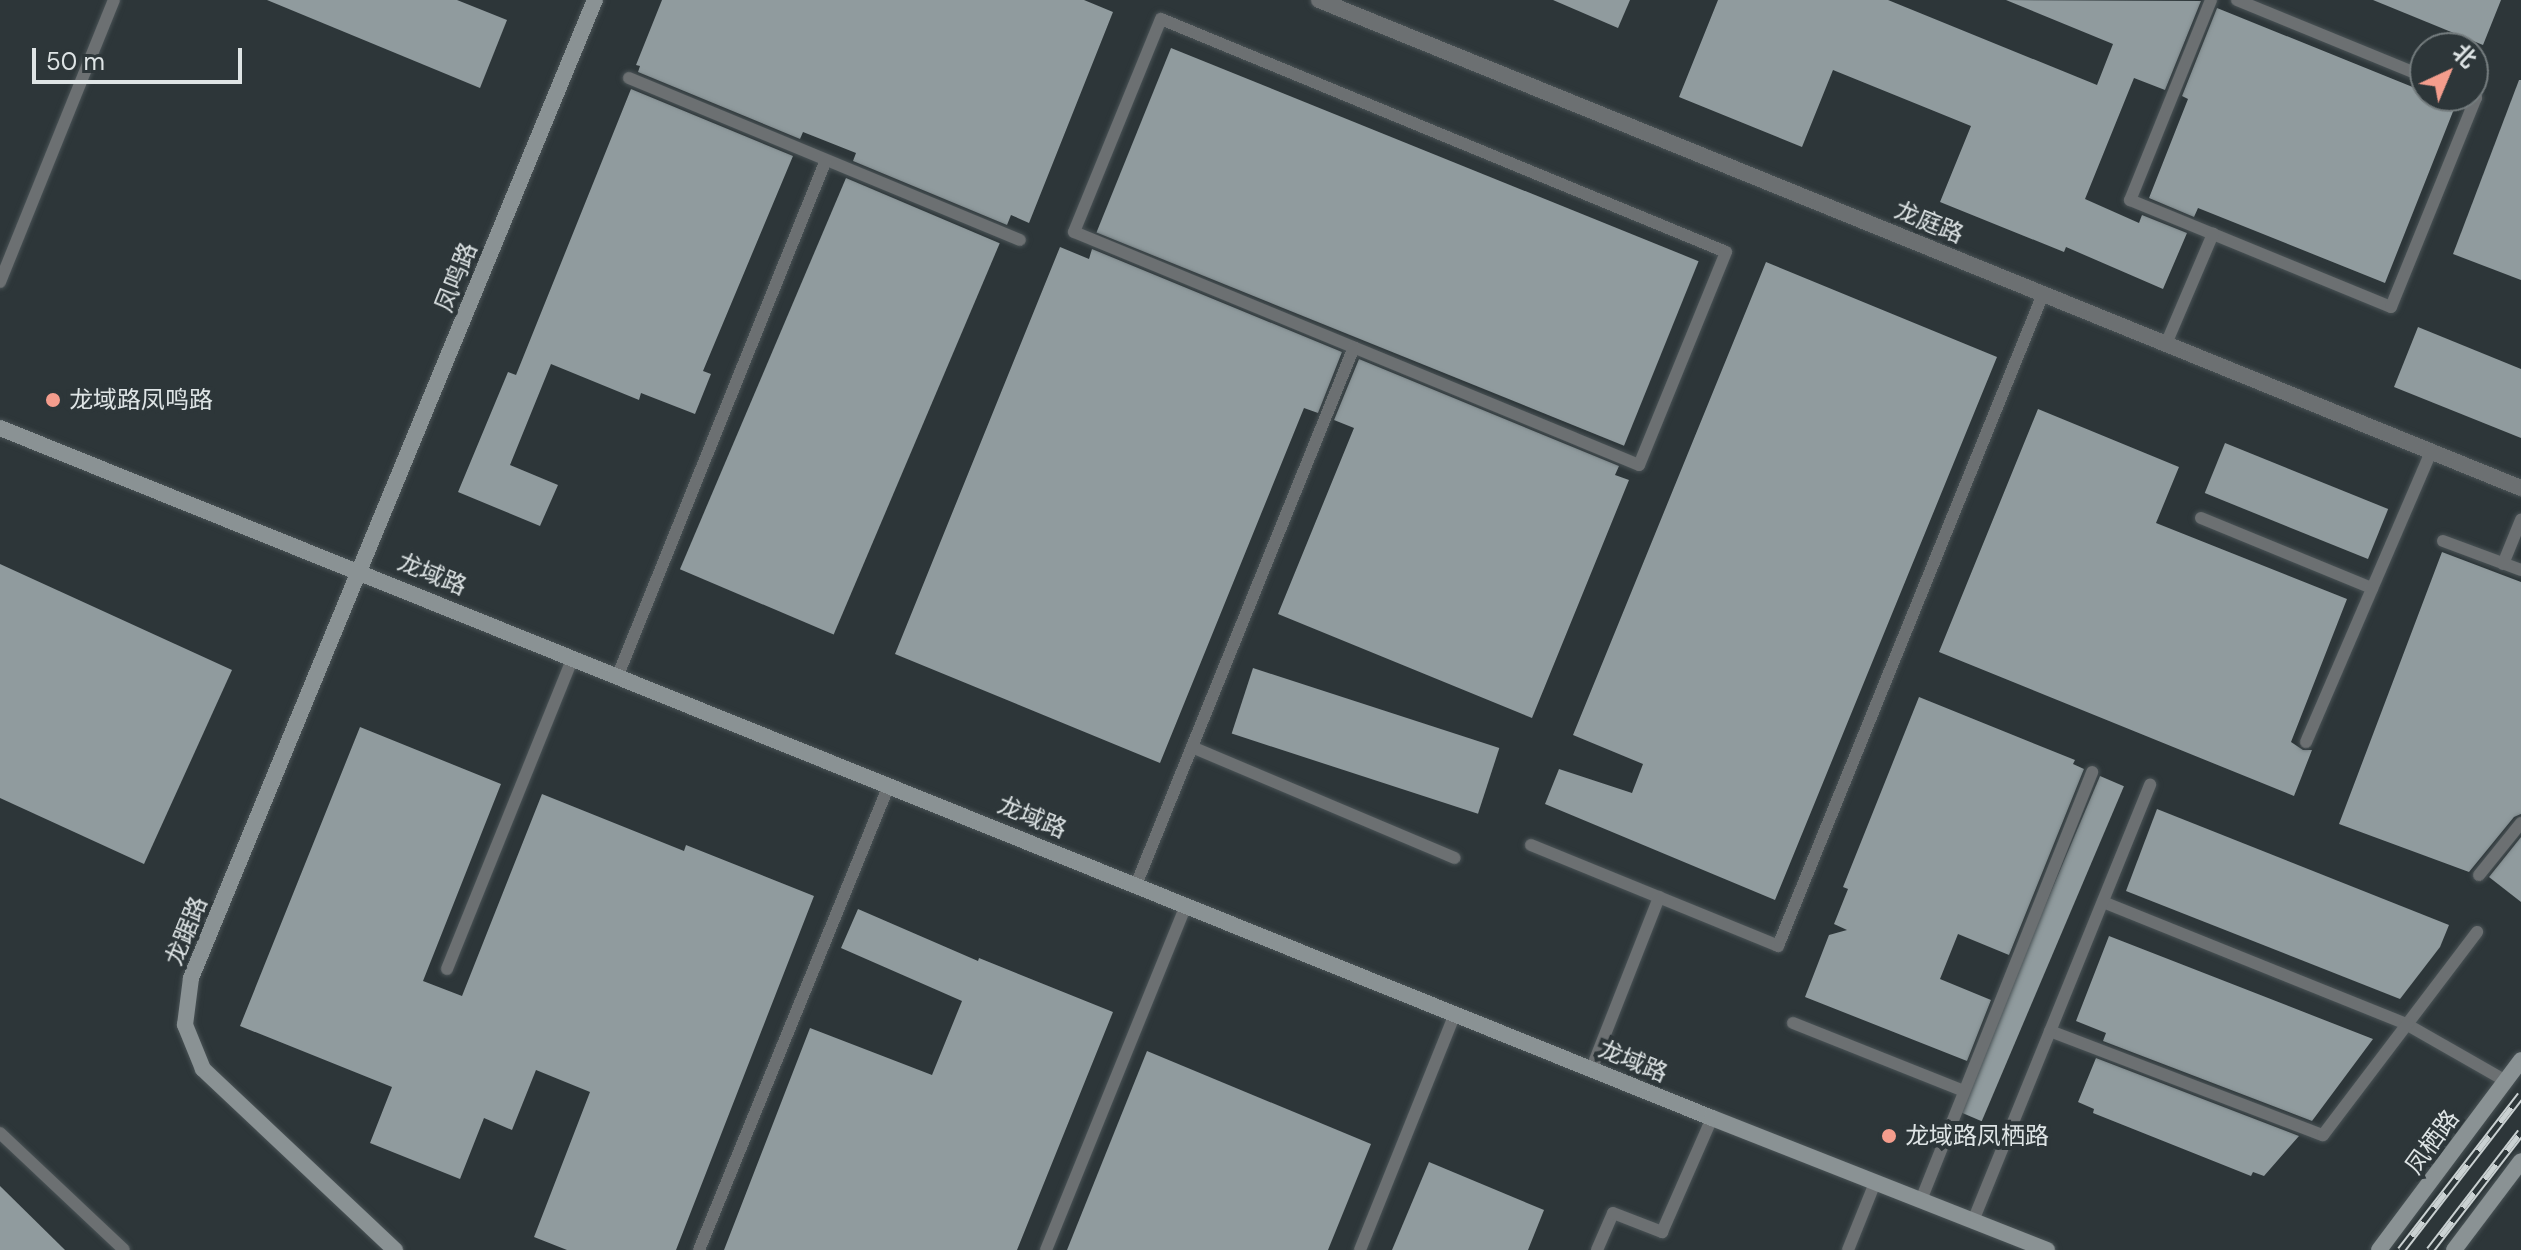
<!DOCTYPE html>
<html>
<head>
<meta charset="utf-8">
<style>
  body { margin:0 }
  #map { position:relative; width:2521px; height:1250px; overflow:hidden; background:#2d3639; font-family:"DM Sans","Noto Sans SC",sans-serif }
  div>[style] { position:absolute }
  .building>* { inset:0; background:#909b9e; transform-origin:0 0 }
  .roads { filter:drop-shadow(0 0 2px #495255) drop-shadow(0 0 2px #495255) }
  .lane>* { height:12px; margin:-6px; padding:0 6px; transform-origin:6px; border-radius:6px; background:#6c7072 }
  .street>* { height:16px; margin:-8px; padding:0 8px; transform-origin:8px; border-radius:8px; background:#6c7072 }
  .secondary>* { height:16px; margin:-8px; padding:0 8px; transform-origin:8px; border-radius:8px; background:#8a9294 }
  .rail>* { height:9px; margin-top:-4.5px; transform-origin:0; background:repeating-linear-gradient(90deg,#2d3639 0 18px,#cad1d2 0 36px); box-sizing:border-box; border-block:2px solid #cad1d2 }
  .dots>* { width:22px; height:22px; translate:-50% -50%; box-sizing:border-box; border:4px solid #2d3639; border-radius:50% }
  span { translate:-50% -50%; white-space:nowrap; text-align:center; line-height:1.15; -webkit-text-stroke:8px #2d3639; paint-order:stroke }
  .street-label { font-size:24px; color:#dee4e5 }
  .poi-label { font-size:24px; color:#dee4e5 }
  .left { translate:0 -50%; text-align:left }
  .north { position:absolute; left:2409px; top:32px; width:80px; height:80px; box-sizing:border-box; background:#2d3639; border:2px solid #747c7e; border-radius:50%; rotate:44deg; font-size:22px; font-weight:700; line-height:32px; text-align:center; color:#dee4e5 }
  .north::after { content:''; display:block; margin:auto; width:28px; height:36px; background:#f49d8d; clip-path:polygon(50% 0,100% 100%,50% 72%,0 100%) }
  .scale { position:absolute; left:32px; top:48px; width:210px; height:36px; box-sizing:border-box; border:4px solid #dee4e5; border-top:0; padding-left:10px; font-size:24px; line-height:28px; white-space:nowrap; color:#dee4e5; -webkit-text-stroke:6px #2d3639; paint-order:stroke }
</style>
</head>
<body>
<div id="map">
  <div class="building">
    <i style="clip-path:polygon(267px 0,457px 0,507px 20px,480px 88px)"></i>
    <i style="clip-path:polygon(662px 0,1084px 0,1113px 12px,1029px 223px,1011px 215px,1007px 225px,853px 161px,856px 153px,803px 132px,800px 139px,638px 72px,640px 66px,636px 65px)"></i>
    <i style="clip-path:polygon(1553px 0,1630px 0,1618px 28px)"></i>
    <i style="clip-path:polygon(1718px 0,1888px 0,2097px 85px,2113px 44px,2006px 0,2201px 1px,2165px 90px,2134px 78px,2085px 199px,2139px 223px,2142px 215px,2187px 233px,2163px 289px,2066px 247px,2064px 252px,1940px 202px,1971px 126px,1833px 70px,1802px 147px,1679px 97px)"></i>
    <i style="clip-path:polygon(2373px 0,2501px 0,2483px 45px)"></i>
    <i style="clip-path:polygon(2217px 8px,2425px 92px,2425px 96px,2456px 104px,2385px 283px,2198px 208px,2194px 217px,2149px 198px,2188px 99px,2182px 96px)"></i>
    <i style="left:1171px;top:48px;width:569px;height:199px;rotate:22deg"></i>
    <i style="clip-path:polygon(2519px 80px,2521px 80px,2521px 280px,2453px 254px)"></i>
    <i style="clip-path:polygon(631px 89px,793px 156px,703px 371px,711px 374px,695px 414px,641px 393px,639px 400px,551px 364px,510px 465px,558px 485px,540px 526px,458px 492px,508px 372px,516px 375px)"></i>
    <i style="left:846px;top:178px;width:167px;height:425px;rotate:23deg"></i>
    <i style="clip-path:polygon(1060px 247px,1089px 259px,1092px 249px,1342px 352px,1318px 413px,1304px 408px,1160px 763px,895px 654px)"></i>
    <i style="clip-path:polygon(1766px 262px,1997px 357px,1775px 900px,1545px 804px,1559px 769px,1632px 793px,1643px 764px,1573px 735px)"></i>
    <i style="clip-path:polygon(2418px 327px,2521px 369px,2521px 438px,2394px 387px)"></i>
    <i style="clip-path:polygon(1359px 359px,1619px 466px,1615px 475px,1629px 480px,1532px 718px,1278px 614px,1354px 428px,1334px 420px)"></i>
    <i style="clip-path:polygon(2038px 409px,2179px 467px,2156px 523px,2347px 599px,2291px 742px,2303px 750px,2312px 750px,2294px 796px,1939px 652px)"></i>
    <i style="left:2225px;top:443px;width:176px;height:54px;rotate:22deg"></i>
    <i style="clip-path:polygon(2442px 552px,2521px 582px,2521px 814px,2514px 817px,2469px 872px,2339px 824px)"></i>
    <i style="clip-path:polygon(0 564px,232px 670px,144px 864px,0 798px)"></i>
    <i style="left:1253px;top:668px;width:259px;height:69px;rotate:18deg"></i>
    <i style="clip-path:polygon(1919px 697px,2075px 760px,2073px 764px,2084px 769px,2009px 955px,1958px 934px,1940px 979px,1991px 1000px,1967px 1061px,1805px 997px,1829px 935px,1847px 930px,1834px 924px,1848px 889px,1843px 887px)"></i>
    <i style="clip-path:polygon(360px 727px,501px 784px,423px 981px,462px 996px,542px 794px,684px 851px,686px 845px,814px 896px,676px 1250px,567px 1250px,534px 1237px,590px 1092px,536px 1070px,512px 1130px,484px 1118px,460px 1179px,370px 1143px,392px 1087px,240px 1026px)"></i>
    <i style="left:2100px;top:776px;width:26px;height:364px;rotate:23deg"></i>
    <i style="clip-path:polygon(2157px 809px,2449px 925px,2440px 947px,2400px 999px,2126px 891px)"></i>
    <i style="clip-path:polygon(2521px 837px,2521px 902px,2489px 877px)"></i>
    <i style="clip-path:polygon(858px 909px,978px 961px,979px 958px,1113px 1012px,1017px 1250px,724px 1250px,810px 1028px,932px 1075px,962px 1001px,841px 948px)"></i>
    <i style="clip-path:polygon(2109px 936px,2373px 1039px,2312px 1121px,2103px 1041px,2106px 1033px,2076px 1021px)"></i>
    <i style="clip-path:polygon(1147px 1051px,1371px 1144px,1328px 1250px,1067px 1250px)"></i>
    <i style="clip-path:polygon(2096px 1058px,2299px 1136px,2264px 1176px,2253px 1172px,2251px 1176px,2093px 1113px,2094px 1109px,2078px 1102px)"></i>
    <i style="clip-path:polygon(1429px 1162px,1544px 1210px,1528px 1250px,1392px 1250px)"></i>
    <i style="clip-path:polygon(0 1186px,65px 1250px,0 1250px)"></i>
  </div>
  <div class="roads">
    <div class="lane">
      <i style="left:2211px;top:0;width:216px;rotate:112deg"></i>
      <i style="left:2130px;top:200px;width:282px;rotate:22.3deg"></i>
      <i style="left:2391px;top:307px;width:226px;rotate:-67.9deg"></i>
      <i style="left:2476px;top:98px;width:5px;rotate:-158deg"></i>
      <i style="left:2237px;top:0;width:203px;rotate:22.3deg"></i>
      <i style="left:1161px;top:19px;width:611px;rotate:22.41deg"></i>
      <i style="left:1726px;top:252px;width:230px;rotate:112.2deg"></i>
      <i style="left:1639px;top:465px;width:611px;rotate:-157.59deg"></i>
      <i style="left:1074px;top:232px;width:230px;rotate:-67.8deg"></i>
      <i style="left:629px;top:78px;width:423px;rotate:22.5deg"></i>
      <i style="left:0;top:282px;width:304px;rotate:-68deg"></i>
      <i style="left:2166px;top:344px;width:120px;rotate:-66.9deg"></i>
      <i style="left:2201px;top:518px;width:185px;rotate:22.3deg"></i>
      <i style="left:2443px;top:541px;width:83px;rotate:20.4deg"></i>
      <i style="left:2503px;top:564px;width:48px;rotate:-67.8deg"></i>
      <i style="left:618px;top:675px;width:555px;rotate:-68.01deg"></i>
      <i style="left:2306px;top:742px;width:316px;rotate:-66.7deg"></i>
      <i style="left:1192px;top:747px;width:285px;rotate:22.9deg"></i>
      <i style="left:1531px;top:845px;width:267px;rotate:22.2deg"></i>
      <i style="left:1778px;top:946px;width:704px;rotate:-67.88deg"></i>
      <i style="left:2479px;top:875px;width:67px;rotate:-51.1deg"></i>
      <i style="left:1136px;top:885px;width:580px;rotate:-67.94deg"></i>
      <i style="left:2103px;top:902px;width:327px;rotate:21.9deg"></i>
      <i style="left:2406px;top:1024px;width:115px;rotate:29.7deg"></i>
      <i style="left:447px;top:969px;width:336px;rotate:-68deg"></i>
      <i style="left:1793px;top:1023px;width:184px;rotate:21.7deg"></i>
      <i style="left:2050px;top:1031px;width:292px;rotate:20.9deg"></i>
      <i style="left:2323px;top:1135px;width:255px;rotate:-52.8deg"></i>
      <i style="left:1591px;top:1070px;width:186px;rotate:-68.5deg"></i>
      <i style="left:0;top:1133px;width:170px;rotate:43.3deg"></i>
      <i style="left:1921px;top:1200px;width:461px;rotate:-68.2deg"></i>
      <i style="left:1973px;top:1221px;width:471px;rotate:-67.9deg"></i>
      <i style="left:699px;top:1250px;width:502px;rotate:-67.77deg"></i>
      <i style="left:1046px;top:1250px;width:371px;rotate:-67.9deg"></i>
      <i style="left:1360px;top:1250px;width:254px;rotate:-68.1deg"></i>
      <i style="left:1597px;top:1250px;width:40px;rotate:-66.6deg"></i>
      <i style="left:1613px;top:1213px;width:53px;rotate:21.2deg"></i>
      <i style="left:1662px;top:1232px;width:124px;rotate:-66.3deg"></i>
      <i style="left:1848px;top:1250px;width:72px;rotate:-68.1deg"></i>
    </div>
    <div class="street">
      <i style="left:1319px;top:0;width:1297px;rotate:22.1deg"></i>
    </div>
    <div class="secondary">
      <i style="left:0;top:428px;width:1846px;rotate:21.95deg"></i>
      <i style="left:1712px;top:1118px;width:360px;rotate:21.5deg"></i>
      <i style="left:395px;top:1250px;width:264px;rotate:-136.7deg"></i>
      <i style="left:203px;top:1069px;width:48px;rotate:-112.2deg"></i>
      <i style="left:185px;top:1025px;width:47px;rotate:-82.7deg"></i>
      <i style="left:191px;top:978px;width:1058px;rotate:-67.56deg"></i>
      <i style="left:2379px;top:1250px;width:237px;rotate:-53.2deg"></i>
      <i style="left:2454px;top:1250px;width:111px;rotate:-53deg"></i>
    </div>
  </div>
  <div class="rail">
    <i style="left:2401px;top:1250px;width:196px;rotate:-52.3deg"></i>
    <i style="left:2430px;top:1250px;width:149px;rotate:-52.4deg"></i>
  </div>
  <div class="dots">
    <i style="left:53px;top:400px;background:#f49d8d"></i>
    <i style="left:1889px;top:1136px;background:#f49d8d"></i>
  </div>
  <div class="street-label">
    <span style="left:1929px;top:222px;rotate:22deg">龙庭路</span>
    <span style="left:456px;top:277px;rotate:-68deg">凤鸣路</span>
    <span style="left:432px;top:574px;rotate:22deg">龙域路</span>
    <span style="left:1032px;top:817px;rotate:22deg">龙域路</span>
    <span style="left:186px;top:931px;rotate:-68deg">龙踞路</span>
    <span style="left:1633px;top:1061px;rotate:22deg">龙域路</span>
    <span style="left:2432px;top:1142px;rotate:-54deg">凤栖路</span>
  </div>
  <div class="poi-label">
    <span class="left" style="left:69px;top:400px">龙域路凤鸣路</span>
    <span class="left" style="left:1905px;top:1136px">龙域路凤栖路</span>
  </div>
  <div class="north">北</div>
  <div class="scale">50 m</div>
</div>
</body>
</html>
